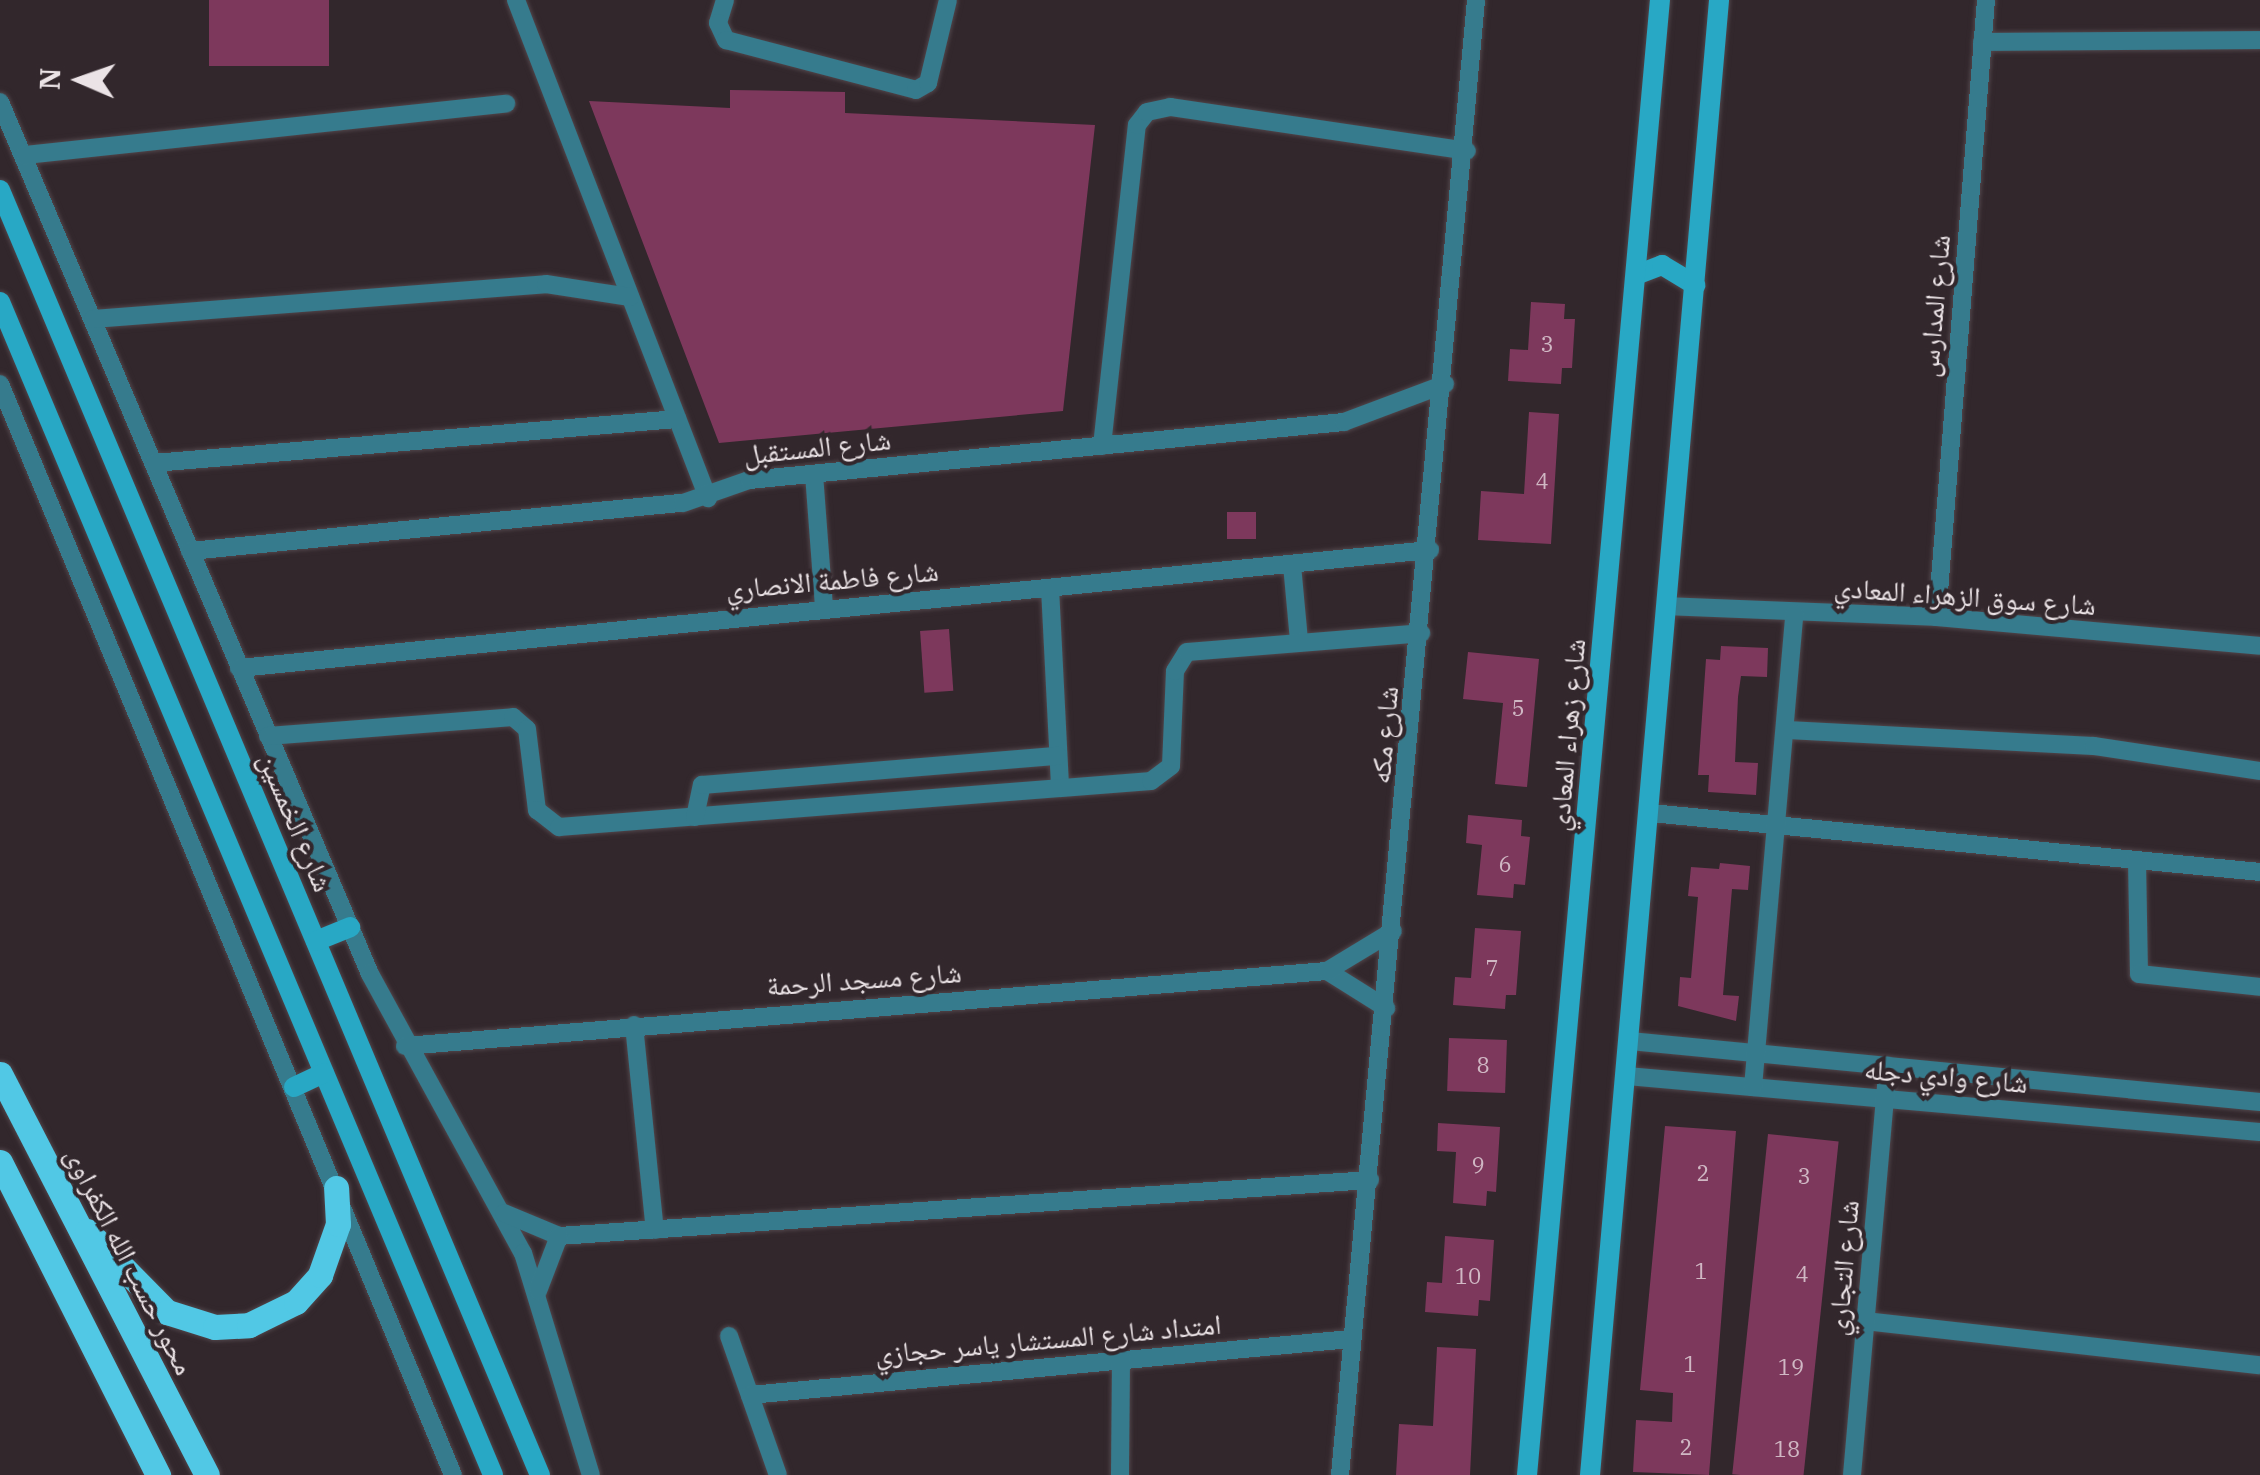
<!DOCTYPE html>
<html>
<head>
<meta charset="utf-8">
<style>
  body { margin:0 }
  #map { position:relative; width:2260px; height:1475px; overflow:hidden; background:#32272c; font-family:"IBM Plex Serif","Noto Naskh Arabic",serif }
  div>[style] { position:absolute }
  .building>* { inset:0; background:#7d385c; transform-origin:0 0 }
  .roads { filter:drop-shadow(0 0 2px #50454a) drop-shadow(0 0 2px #50454a) }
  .minor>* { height:18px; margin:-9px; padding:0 9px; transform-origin:9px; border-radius:9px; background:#367b8d }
  .secondary>* { height:20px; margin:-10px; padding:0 10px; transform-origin:10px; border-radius:10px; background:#28a8c5 }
  .primary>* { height:25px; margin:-12.5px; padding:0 12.5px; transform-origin:12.5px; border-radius:12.5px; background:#51c8e5 }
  span { translate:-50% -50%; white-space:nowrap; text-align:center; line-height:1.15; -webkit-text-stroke:8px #32272c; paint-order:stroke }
  .number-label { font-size:22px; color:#d0b8c4 }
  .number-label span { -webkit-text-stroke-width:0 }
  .street-label { font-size:28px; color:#ebe3e6 }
  .north { position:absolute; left:30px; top:30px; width:100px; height:100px; -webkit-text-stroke:8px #32272c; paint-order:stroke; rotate:272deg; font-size:28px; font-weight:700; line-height:40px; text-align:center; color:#ebe3e6 }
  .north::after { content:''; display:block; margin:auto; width:35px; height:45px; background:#ebe3e6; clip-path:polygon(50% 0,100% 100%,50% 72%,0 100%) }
</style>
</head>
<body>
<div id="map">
  <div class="building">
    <i style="left:209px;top:0;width:120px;height:66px"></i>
    <i style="clip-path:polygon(730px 90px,845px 92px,845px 113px,1095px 125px,1063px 411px,719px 443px,589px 101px,730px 108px)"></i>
    <i style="clip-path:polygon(1531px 302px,1565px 304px,1564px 319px,1575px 319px,1572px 368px,1562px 368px,1561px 384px,1508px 381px,1510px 349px,1528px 350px)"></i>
    <i style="clip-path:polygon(1529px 412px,1559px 414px,1551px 544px,1478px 540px,1481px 491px,1524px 494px)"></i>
    <i style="left:1227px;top:512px;width:29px;height:27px"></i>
    <i style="left:949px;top:629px;width:62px;height:29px;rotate:86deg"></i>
    <i style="clip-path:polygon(1721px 646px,1768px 648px,1767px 677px,1741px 676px,1738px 697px,1735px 762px,1758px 763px,1756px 795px,1708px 792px,1709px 775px,1698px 775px,1706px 659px,1720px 660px)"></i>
    <i style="clip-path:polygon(1468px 652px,1539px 659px,1527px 787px,1495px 784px,1503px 703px,1463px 699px)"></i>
    <i style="clip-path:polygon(1468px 815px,1522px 820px,1521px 836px,1530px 837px,1525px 885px,1514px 884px,1513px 898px,1477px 895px,1482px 845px,1466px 843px)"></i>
    <i style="clip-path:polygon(1720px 863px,1750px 866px,1748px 890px,1732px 889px,1723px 995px,1739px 996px,1736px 1021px,1678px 1006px,1680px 977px,1691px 978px,1698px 897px,1688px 896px,1691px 867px,1719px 869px)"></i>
    <i style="clip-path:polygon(1475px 928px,1521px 931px,1516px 995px,1506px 995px,1505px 1009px,1453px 1005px,1455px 977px,1471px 978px)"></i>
    <i style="left:1449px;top:1038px;width:58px;height:53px;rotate:2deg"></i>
    <i style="clip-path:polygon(1438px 1123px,1500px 1127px,1496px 1192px,1487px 1191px,1486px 1206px,1453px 1203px,1456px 1152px,1437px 1151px)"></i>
    <i style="clip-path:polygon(1665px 1126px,1736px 1131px,1709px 1475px,1633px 1472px,1636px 1420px,1672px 1422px,1673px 1393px,1640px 1390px)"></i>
    <i style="left:1768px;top:1134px;width:71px;height:342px;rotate:6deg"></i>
    <i style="clip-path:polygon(1445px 1236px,1494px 1240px,1490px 1301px,1479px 1300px,1478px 1316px,1425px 1312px,1427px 1282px,1442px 1283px)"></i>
    <i style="clip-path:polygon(1437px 1347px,1476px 1349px,1470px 1475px,1396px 1475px,1399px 1424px,1433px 1426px)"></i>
  </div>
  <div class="roads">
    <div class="minor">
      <i style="left:516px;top:0;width:534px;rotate:68.92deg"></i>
      <i style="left:725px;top:0;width:24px;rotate:107deg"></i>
      <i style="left:718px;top:23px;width:19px;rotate:65deg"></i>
      <i style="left:726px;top:40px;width:196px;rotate:14.7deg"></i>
      <i style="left:916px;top:90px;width:14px;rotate:-30deg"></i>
      <i style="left:928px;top:83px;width:85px;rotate:-76.5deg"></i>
      <i style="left:1982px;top:42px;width:278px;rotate:-0.4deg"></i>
      <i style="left:0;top:102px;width:947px;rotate:67.01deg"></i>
      <i style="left:370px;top:974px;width:318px;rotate:61.3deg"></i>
      <i style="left:523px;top:1253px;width:232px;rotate:73deg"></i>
      <i style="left:25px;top:155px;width:484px;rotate:-6.1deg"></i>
      <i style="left:93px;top:319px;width:454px;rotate:-4.4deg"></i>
      <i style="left:546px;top:284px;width:85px;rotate:8.8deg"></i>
      <i style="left:0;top:384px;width:1181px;rotate:67.45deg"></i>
      <i style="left:1102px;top:446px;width:323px;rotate:-83.8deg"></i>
      <i style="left:1137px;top:125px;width:16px;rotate:-52deg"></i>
      <i style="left:1147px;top:112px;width:24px;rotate:-12deg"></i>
      <i style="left:1170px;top:107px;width:300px;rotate:8.4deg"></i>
      <i style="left:154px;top:463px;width:525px;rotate:-4.81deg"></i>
      <i style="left:814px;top:474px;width:134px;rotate:85.7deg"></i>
      <i style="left:190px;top:551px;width:495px;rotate:-5.6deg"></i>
      <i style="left:683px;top:503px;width:70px;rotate:-19.2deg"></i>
      <i style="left:749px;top:480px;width:598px;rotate:-5.57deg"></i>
      <i style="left:1344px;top:422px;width:108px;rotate:-20.6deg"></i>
      <i style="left:1292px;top:565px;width:75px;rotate:84.7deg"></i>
      <i style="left:1050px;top:588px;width:200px;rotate:87.1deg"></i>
      <i style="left:1667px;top:606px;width:270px;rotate:2.3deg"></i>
      <i style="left:1937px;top:617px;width:324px;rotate:5.1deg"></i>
      <i style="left:1937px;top:617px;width:619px;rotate:-85.46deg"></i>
      <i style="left:239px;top:668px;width:1197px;rotate:-5.66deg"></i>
      <i style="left:1787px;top:730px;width:307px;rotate:3deg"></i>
      <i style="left:2094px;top:746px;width:168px;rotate:8.6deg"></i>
      <i style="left:268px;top:736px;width:246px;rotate:-4.4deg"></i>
      <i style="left:513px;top:717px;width:18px;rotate:41deg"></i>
      <i style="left:527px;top:729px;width:82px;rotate:83deg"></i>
      <i style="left:537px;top:810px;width:28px;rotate:38deg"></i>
      <i style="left:559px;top:827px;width:594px;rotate:-4.44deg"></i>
      <i style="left:1151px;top:781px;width:25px;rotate:-37deg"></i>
      <i style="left:1171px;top:766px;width:95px;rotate:-87.6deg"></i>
      <i style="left:1175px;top:671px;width:22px;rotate:-58deg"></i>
      <i style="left:1187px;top:652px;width:235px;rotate:-4.6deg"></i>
      <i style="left:1651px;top:813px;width:612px;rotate:5.53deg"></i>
      <i style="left:695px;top:817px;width:33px;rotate:-78deg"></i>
      <i style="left:702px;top:785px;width:357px;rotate:-4.7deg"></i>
      <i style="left:2137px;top:860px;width:114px;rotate:89deg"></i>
      <i style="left:2139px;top:974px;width:122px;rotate:6.1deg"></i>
      <i style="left:1327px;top:971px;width:70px;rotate:32.1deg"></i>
      <i style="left:634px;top:1025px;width:206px;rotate:84.2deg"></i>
      <i style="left:1630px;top:1041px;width:633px;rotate:5.53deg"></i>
      <i style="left:405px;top:1046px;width:925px;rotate:-4.65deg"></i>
      <i style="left:1327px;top:971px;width:77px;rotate:-31.2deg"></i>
      <i style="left:1627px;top:1076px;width:635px;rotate:5.06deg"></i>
      <i style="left:1753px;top:1087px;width:475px;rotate:-85deg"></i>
      <i style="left:504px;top:1213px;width:60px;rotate:22.7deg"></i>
      <i style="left:559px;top:1236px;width:813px;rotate:-3.95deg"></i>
      <i style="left:538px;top:1291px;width:59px;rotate:-69.1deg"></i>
      <i style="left:1865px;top:1321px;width:397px;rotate:6.4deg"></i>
      <i style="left:729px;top:1336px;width:147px;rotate:70.6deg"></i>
      <i style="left:750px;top:1395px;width:603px;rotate:-5.33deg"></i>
      <i style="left:1120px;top:1475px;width:115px;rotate:-89.5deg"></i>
      <i style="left:1340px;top:1475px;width:1481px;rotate:-84.73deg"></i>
      <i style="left:1852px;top:1475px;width:411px;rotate:-85deg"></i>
    </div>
    <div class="secondary">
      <i style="left:0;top:190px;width:1394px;rotate:67.21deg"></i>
      <i style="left:1636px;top:275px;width:28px;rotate:-21deg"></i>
      <i style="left:1662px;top:265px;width:39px;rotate:31deg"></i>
      <i style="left:0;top:302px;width:1272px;rotate:67.2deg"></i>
      <i style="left:316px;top:941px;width:37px;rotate:-22deg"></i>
      <i style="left:294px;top:1087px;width:33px;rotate:-25deg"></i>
      <i style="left:1527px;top:1475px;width:1481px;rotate:-84.85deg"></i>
      <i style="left:1590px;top:1475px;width:1481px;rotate:-85deg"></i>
    </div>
    <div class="primary">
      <i style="left:0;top:1074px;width:451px;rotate:62.7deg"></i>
      <i style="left:0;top:1162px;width:351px;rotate:63.2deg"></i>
      <i style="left:87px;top:1231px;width:114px;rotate:45.4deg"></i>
      <i style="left:167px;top:1312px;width:50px;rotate:17.4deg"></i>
      <i style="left:215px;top:1327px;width:34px;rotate:-3deg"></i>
      <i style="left:249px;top:1325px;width:52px;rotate:-26.1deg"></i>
      <i style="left:296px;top:1302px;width:36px;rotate:-48deg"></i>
      <i style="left:320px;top:1275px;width:54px;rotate:-70.6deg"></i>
      <i style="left:338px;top:1224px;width:36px;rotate:-93deg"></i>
    </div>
  </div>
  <div class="number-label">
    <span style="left:1547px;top:344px">3</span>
    <span style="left:1542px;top:481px">4</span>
    <span style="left:1518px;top:708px">5</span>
    <span style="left:1505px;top:864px">6</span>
    <span style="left:1492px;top:968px">7</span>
    <span style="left:1483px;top:1065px">8</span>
    <span style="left:1478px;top:1165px">9</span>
    <span style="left:1703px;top:1173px">2</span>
    <span style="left:1804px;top:1176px">3</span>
    <span style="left:1701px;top:1271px">1</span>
    <span style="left:1802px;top:1274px">4</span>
    <span style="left:1468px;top:1276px">10</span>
    <span style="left:1690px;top:1364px">1</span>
    <span style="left:1791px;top:1367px">19</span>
    <span style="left:1686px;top:1447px">2</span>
    <span style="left:1787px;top:1449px">18</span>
  </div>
  <div class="street-label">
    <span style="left:1934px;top:306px;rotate:-85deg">شارع المدارس</span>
    <span style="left:817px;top:447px;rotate:-6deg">شارع المستقبل</span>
    <span style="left:832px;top:580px;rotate:-5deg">شارع فاطمة الانصاري</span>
    <span style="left:1965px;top:596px;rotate:4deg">شارع سوق الزهراء المعادي</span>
    <span style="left:1384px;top:735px;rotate:-85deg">شارع مكه</span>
    <span style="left:1567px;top:735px;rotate:-85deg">شارع زهراء المعادي</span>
    <span style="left:296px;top:822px;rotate:67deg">شارع الخمسين</span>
    <span style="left:864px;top:979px;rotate:-4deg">شارع مسجد الرحمة</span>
    <span style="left:1946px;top:1076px;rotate:5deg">شارع وادي دجله</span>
    <span style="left:130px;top:1261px;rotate:63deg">محور حسب الله الكفراوى</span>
    <span style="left:1843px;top:1268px;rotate:-85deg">شارع التجاري</span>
    <span style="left:1048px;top:1339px;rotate:-5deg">امتداد شارع المستشار ياسر حجازي</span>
  </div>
  <div class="north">N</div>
</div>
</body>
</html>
